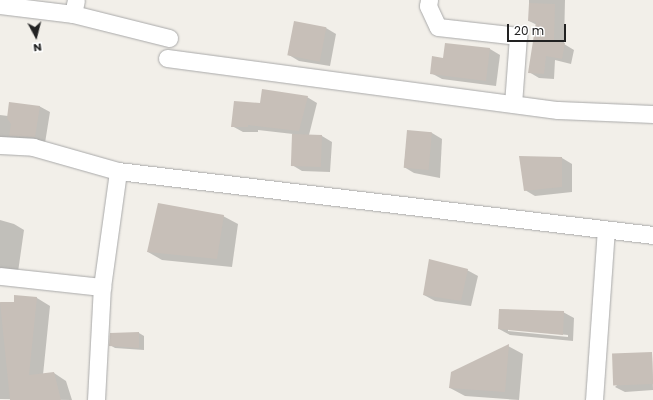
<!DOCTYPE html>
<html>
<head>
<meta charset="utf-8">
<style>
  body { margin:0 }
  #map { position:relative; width:653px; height:400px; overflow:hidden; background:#f2efe9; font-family:Poppins,sans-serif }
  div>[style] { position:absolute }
  .shadow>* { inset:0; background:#0003 }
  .building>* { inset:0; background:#c7bfb8; transform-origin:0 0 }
  .roads { filter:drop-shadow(0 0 1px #a9a9a9) drop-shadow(0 0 1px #a9a9a9) }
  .minor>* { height:17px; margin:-8.5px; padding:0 8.5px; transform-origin:8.5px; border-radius:8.5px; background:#fff }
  span { translate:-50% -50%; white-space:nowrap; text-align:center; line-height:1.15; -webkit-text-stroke:3px #fff; paint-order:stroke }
  .north { position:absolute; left:16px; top:16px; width:40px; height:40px; -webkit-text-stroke:3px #fff; paint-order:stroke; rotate:173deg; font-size:11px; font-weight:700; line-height:16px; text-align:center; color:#222 }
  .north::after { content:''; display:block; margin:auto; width:14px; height:18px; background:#222; clip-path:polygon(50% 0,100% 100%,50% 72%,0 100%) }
  .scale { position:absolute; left:507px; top:24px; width:59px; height:18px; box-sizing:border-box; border:2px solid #222; border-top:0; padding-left:5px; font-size:12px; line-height:14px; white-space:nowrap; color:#222; -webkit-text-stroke:3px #fff; paint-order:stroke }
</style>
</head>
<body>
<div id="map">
  <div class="shadow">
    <i style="clip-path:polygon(529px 0,565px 0,564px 44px,574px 50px,571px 64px,555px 60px,554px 79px,539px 78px,529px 72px,537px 25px,529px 21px)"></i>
    <i style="clip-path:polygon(326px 28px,336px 34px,330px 66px,299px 61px,289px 55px)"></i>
    <i style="clip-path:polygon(490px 49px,500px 55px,496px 86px,442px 79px,431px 73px,444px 59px)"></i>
    <i style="clip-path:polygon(307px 97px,317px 103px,309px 135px,322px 136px,332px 142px,330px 172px,302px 171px,292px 165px,293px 134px,258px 130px,258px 132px,243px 132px,232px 126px,261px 104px)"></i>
    <i style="clip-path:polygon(39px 106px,50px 112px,45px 143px,0 137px,0 115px,8px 116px)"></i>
    <i style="clip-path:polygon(408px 131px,432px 133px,442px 139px,440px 178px,414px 173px,404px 167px)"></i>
    <i style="clip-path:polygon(562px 158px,572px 164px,572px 192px,535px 196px,525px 190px)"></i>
    <i style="clip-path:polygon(223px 216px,238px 224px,232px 267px,162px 260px,148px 252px)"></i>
    <i style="clip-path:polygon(0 220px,14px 224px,24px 230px,18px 272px,0 274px)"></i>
    <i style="clip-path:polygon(467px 270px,478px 276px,471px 306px,435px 301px,424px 295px)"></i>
    <i style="clip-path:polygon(15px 296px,37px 298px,50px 306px,43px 375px,54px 373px,66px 381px,72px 400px,0 399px,0 303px,14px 303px)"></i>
    <i style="clip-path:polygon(evenodd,563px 312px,574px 318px,573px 341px,510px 335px,499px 329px,563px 312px,508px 329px,568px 335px,568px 337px,508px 331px,508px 329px)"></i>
    <i style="clip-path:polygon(139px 333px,144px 336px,144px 350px,115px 348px,110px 345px)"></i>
    <i style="clip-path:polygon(508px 346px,523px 354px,519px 400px,465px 396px,450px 388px)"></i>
    <i style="clip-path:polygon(652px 353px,653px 390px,625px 392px,615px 387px)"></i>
  </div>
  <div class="building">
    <i style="clip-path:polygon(529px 3px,555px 4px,554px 41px,565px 43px,562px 59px,546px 56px,544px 74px,528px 73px,536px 22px,528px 21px)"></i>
    <i style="left:294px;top:21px;width:33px;height:35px;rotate:11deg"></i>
    <i style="clip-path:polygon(445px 43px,490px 48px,486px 81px,430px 74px,432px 56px,443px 58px)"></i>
    <i style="clip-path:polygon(262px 89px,308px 96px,299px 131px,248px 125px,248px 127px,231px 127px,234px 101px,260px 103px)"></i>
    <i style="clip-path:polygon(9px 102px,40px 106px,35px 137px,9px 136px,11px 124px,7px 118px)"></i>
    <i style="left:407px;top:130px;width:25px;height:38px;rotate:5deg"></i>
    <i style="left:292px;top:134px;width:30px;height:32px;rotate:2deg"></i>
    <i style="clip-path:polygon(519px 156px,562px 157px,562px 187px,524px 191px)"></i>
    <i style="clip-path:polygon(158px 203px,224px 215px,217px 259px,147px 252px)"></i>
    <i style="clip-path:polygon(429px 259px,468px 269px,461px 301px,423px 295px)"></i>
    <i style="clip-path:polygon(14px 295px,37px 297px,29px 375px,54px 372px,61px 400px,10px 400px,0 302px,14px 302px)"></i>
    <i style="clip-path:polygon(499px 309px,564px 311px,563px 335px,498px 329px)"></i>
    <i style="clip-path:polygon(139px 332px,139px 348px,109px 346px,110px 333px)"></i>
    <i style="clip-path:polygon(509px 344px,505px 392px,449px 388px,451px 372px)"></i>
    <i style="left:652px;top:352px;width:32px;height:40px;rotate:88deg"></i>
  </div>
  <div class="roads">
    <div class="minor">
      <i style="left:429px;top:0;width:6px;rotate:99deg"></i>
      <i style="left:428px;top:6px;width:23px;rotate:65deg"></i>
      <i style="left:438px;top:27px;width:81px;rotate:6.4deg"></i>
      <i style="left:518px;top:36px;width:68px;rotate:94.2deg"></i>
      <i style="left:0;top:5px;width:74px;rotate:7deg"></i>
      <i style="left:73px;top:14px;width:99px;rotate:14deg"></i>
      <i style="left:73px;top:14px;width:14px;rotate:-78deg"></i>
      <i style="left:167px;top:58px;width:394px;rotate:7.6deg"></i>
      <i style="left:558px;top:110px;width:95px;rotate:2.4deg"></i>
      <i style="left:0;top:145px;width:33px;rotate:3deg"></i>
      <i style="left:33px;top:147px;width:88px;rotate:15.8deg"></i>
      <i style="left:0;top:276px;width:103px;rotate:6.2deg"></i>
      <i style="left:96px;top:400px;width:113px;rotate:-87deg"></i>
      <i style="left:102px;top:287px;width:117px;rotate:-82.1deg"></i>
      <i style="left:118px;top:171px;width:539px;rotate:6.82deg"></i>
      <i style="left:594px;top:400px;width:170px;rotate:-86deg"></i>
    </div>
  </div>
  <div class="north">N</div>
  <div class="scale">20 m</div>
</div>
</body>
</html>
